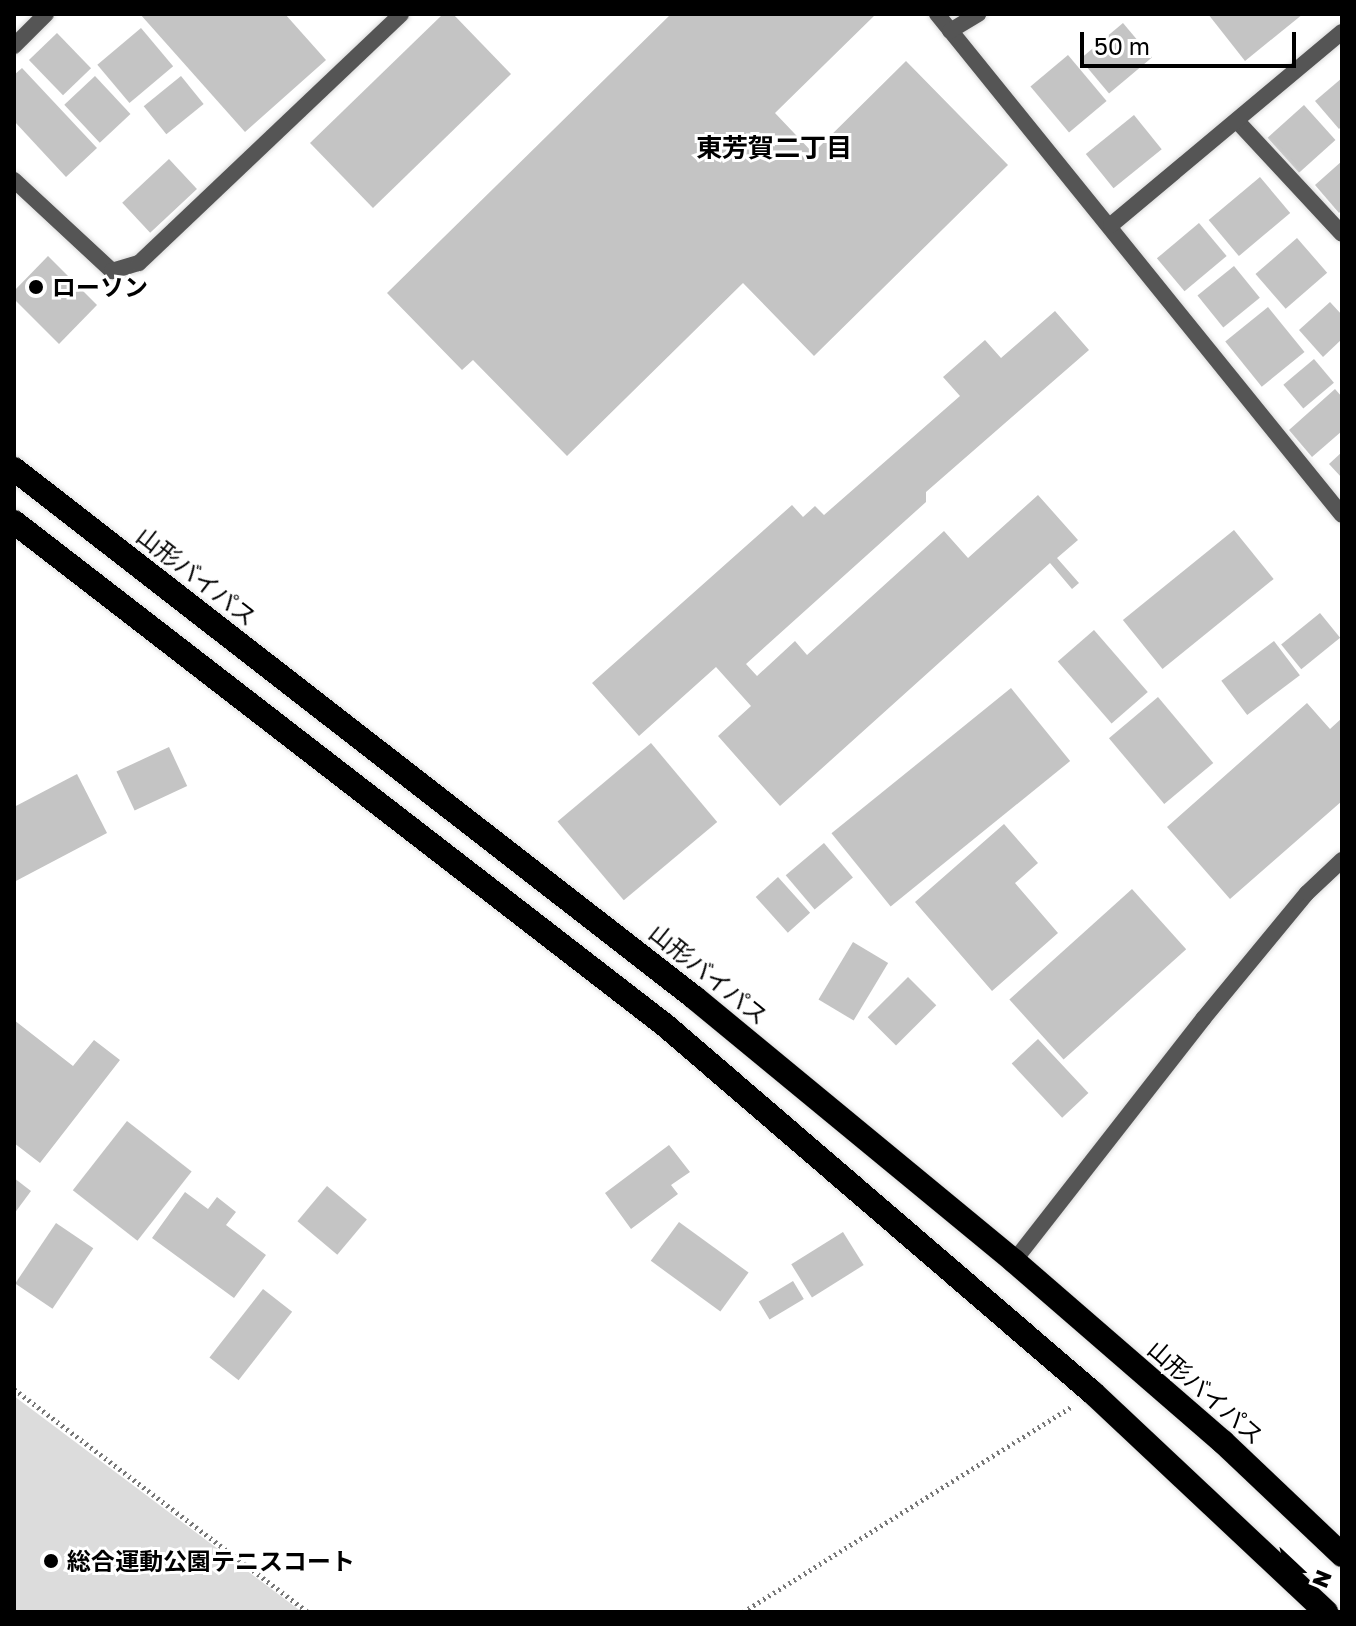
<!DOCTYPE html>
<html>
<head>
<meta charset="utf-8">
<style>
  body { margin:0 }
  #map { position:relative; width:1356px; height:1626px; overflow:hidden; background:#fff; font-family:"Golos Text","Noto Sans JP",sans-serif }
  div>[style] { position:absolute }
  .green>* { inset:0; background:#dcdcdc }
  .building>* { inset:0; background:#c4c4c4; transform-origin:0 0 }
  .path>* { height:5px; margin-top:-2.5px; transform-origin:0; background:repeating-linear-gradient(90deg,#777 0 2px,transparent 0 6px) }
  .roads { filter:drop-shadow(0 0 2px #dbdbdb) drop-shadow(0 0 2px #dbdbdb) }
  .lane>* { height:16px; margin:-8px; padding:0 8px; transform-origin:8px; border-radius:8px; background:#555 }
  .street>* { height:16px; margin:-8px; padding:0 8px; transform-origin:8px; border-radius:8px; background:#555 }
  .highway>* { height:24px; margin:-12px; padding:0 12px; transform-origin:12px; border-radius:12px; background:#000 }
  .dots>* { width:22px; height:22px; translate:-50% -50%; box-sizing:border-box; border:4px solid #fff; border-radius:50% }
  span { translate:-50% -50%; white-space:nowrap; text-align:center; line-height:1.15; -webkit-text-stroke:6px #fff; paint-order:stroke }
  .poi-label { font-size:24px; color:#000; font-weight:700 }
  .left { translate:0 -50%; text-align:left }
  .street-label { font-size:24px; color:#000 }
  .neighbourhood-label { font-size:26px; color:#000; font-weight:700 }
  .frame { position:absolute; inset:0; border:16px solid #000; pointer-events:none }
  .north { position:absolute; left:1260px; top:1530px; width:80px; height:80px; -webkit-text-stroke:6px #fff; paint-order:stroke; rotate:112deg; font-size:22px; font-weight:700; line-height:32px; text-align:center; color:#000 }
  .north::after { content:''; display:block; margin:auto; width:28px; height:36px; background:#000; clip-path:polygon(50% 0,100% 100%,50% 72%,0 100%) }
  .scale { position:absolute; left:1080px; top:32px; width:216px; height:36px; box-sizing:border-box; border:4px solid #000; border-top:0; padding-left:10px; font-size:24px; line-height:28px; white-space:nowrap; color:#000; -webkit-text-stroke:6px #fff; paint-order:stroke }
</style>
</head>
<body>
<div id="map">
  <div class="green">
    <i style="clip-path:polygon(14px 1396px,302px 1612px,14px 1612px)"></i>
  </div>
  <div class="building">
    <i style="clip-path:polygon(140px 14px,285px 14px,326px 60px,245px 132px)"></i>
    <i style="clip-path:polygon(443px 14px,453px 14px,511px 74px,373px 208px,310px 143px)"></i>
    <i style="clip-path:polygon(671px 14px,876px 14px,775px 113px,813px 153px,906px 61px,1008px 165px,814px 356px,743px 283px,567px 456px,473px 360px,462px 370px,387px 293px)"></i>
    <i style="clip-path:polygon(1208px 14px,1303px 14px,1245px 61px)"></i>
    <i style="left:1123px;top:23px;width:45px;height:56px;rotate:50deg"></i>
    <i style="left:141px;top:28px;width:50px;height:57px;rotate:50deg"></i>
    <i style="left:57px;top:33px;width:49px;height:39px;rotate:46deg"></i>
    <i style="left:1068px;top:55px;width:60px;height:49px;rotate:50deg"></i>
    <i style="clip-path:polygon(22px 68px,97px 148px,66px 177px,14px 121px,14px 75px)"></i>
    <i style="left:95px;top:76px;width:52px;height:42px;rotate:47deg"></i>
    <i style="left:181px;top:76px;width:36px;height:48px;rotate:51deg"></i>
    <i style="clip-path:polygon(1342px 78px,1342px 126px,1339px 129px,1315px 101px)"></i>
    <i style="left:1304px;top:105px;width:47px;height:49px;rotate:48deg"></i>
    <i style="left:1134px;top:115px;width:44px;height:62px;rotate:51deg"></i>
    <i style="left:169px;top:159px;width:41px;height:64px;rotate:47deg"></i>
    <i style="clip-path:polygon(1342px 161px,1342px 210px,1339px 213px,1315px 185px)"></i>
    <i style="left:1260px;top:177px;width:47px;height:67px;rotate:50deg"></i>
    <i style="left:1199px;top:223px;width:43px;height:55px;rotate:50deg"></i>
    <i style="left:1297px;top:238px;width:46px;height:55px;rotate:49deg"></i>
    <i style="clip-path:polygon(48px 256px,97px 305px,59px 344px,14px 299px,14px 291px)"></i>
    <i style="left:1234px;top:266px;width:41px;height:47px;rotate:51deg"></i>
    <i style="clip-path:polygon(1330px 302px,1342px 315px,1342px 339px,1323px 357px,1299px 330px)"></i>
    <i style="left:1268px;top:307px;width:58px;height:55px;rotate:51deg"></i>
    <i style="clip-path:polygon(1055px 311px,1089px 350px,926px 492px,926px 502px,746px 664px,757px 676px,795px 641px,807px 655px,944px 531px,968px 558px,1038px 495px,1078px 540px,1057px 558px,1079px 583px,1072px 589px,1050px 563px,780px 806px,718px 736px,751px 706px,716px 667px,639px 736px,592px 683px,792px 505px,803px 517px,815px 506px,824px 515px,960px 396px,943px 377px,985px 340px,1001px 358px)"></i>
    <i style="left:1314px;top:359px;width:31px;height:40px;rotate:50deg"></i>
    <i style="clip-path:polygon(1335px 389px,1342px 397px,1342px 431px,1312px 457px,1289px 430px)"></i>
    <i style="clip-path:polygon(1342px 452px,1342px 478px,1329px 464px)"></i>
    <i style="left:1234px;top:530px;width:63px;height:143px;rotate:51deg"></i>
    <i style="left:1320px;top:613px;width:32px;height:50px;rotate:51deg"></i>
    <i style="left:1094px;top:630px;width:82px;height:48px;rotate:49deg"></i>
    <i style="left:1274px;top:641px;width:43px;height:66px;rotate:53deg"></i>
    <i style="left:1011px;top:688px;width:94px;height:231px;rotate:51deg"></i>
    <i style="left:1158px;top:697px;width:86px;height:64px;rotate:50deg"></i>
    <i style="clip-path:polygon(1307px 703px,1330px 729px,1342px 718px,1342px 801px,1230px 899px,1167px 827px)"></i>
    <i style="left:651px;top:743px;width:103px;height:122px;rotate:50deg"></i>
    <i style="left:169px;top:747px;width:43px;height:58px;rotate:65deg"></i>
    <i style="clip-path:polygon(77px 774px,107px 833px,14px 882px,14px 807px)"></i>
    <i style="clip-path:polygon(1004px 824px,1038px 863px,1015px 883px,1058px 933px,992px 991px,915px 902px)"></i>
    <i style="left:824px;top:843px;width:45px;height:50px;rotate:50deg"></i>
    <i style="left:778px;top:877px;width:48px;height:30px;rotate:48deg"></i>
    <i style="left:1132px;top:889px;width:81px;height:165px;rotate:48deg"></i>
    <i style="left:853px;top:942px;width:41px;height:67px;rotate:31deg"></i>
    <i style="left:908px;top:977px;width:40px;height:57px;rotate:45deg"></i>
    <i style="clip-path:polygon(14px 1020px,73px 1066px,94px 1040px,120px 1060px,40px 1163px,14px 1143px)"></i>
    <i style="left:1038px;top:1039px;width:74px;height:36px;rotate:47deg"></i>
    <i style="left:127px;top:1121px;width:82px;height:88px;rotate:38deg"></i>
    <i style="clip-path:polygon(669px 1145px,690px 1172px,671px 1185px,678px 1194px,631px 1229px,605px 1193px)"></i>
    <i style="clip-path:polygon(14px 1178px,31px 1191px,14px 1214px)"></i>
    <i style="left:327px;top:1186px;width:52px;height:46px;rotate:40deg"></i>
    <i style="clip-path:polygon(185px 1192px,208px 1209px,217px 1197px,236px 1212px,226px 1225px,266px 1255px,234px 1298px,152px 1238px)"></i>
    <i style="left:679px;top:1222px;width:86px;height:48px;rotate:36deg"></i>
    <i style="left:56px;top:1223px;width:45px;height:73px;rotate:34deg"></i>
    <i style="left:843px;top:1232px;width:39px;height:61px;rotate:58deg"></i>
    <i style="left:793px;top:1281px;width:21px;height:40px;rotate:59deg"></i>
    <i style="left:263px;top:1289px;width:37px;height:87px;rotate:38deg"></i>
  </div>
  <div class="path">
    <i style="left:14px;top:1389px;width:369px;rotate:37.2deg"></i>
    <i style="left:743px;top:1612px;width:387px;rotate:-32deg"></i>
  </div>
  <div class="roads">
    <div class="lane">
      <i style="left:937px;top:14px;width:644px;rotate:51.05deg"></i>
      <i style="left:950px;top:31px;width:33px;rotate:-31deg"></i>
      <i style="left:14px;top:46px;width:45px;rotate:-45deg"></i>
      <i style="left:1237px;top:121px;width:154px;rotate:47.1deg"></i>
      <i style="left:1111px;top:225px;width:301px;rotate:-39.9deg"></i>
      <i style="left:1014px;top:1261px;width:307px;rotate:-52deg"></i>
      <i style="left:1203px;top:1019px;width:163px;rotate:-50.5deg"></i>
      <i style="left:1307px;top:893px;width:48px;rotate:-43.3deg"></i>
    </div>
    <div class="street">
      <i style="left:14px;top:180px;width:134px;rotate:42.9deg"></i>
      <i style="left:112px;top:271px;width:28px;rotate:-17deg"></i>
      <i style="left:139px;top:263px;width:361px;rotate:-43.5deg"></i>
    </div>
    <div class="highway">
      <i style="left:14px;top:469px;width:862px;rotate:37.84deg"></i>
      <i style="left:695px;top:998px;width:413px;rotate:39.5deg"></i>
      <i style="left:1014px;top:1261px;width:276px;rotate:40.9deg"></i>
      <i style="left:1223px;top:1442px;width:164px;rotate:43.5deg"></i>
      <i style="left:14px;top:522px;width:824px;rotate:37.7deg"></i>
      <i style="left:666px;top:1026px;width:563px;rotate:40.68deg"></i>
      <i style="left:1093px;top:1393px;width:320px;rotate:43.2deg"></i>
    </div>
  </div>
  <div class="dots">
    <i style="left:36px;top:287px;background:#000"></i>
    <i style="left:51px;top:1561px;background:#000"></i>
  </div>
  <div class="poi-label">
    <span class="left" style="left:52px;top:287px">ローソン</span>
    <span class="left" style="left:67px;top:1561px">総合運動公園テニスコート</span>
  </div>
  <div class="street-label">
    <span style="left:197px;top:576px;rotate:38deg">山形バイパス</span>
    <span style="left:709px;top:974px;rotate:39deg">山形バイパス</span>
    <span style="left:1206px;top:1392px;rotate:41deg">山形バイパス</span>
  </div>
  <div class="neighbourhood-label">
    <span style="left:774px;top:148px">東芳賀二丁目</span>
  </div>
  <div class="frame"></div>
  <div class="north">N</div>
  <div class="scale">50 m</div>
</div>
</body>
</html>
